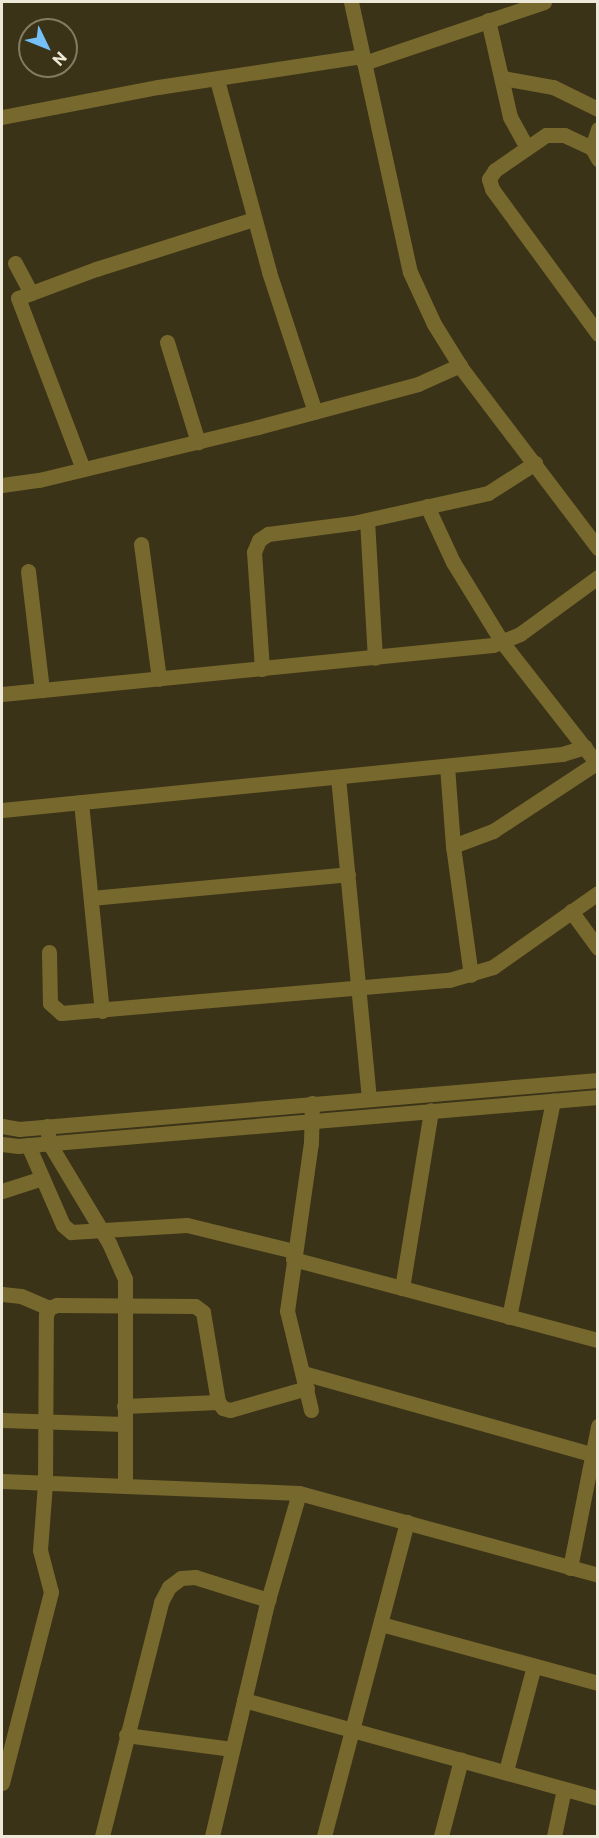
<!DOCTYPE html>
<html>
<head>
<meta charset="utf-8">
<style>
  body { margin:0 }
  #map { position:relative; width:599px; height:1838px; overflow:hidden; background:#3a3317; font-family:Commissioner,sans-serif }
  div>[style] { position:absolute }
  .minor>* { height:15px; margin:-7.5px; padding:0 7.5px; transform-origin:7.5px; border-radius:7.5px; background:#77682e }
  .tertiary>* { height:15px; margin:-7.5px; padding:0 7.5px; transform-origin:7.5px; border-radius:7.5px; background:#77682e }
  span { translate:-50% -50%; white-space:nowrap; text-align:center; line-height:1.15; -webkit-text-stroke:6px #3a3317; paint-order:stroke }
  .frame { position:absolute; inset:0; border:3px solid #ede9d8; pointer-events:none }
  .north { position:absolute; left:18px; top:18px; width:60px; height:60px; box-sizing:border-box; background:#3a3317; border:2px solid #827c64; border-radius:50%; rotate:133deg; font-size:16px; font-weight:700; line-height:24px; text-align:center; color:#ede9d8 }
  .north::after { content:''; display:block; margin:auto; width:21px; height:27px; background:#75c0f6; clip-path:polygon(50% 0,100% 100%,50% 72%,0 100%) }
</style>
</head>
<body>
<div id="map">
  <div class="minor">
    <i style="left:488px;top:20px;width:99px;rotate:77.2deg"></i>
    <i style="left:510px;top:117px;width:35px;rotate:61deg"></i>
    <i style="left:364px;top:63px;width:190px;rotate:-18.7deg"></i>
    <i style="left:503px;top:78px;width:51px;rotate:10.2deg"></i>
    <i style="left:553px;top:87px;width:50px;rotate:26.1deg"></i>
    <i style="left:217px;top:80px;width:199px;rotate:74.8deg"></i>
    <i style="left:269px;top:272px;width:147px;rotate:71.8deg"></i>
    <i style="left:2px;top:117px;width:159px;rotate:-10.9deg"></i>
    <i style="left:158px;top:87px;width:206px;rotate:-8.6deg"></i>
    <i style="left:598px;top:129px;width:20px;rotate:108deg"></i>
    <i style="left:592px;top:148px;width:13px;rotate:61deg"></i>
    <i style="left:592px;top:148px;width:31px;rotate:-155deg"></i>
    <i style="left:564px;top:135px;width:18px;rotate:180deg"></i>
    <i style="left:546px;top:135px;width:62px;rotate:145.5deg"></i>
    <i style="left:495px;top:170px;width:11px;rotate:124deg"></i>
    <i style="left:489px;top:179px;width:10px;rotate:73deg"></i>
    <i style="left:492px;top:189px;width:180px;rotate:53.8deg"></i>
    <i style="left:15px;top:263px;width:34px;rotate:62deg"></i>
    <i style="left:167px;top:342px;width:105px;rotate:72.8deg"></i>
    <i style="left:83px;top:469px;width:183px;rotate:-110.8deg"></i>
    <i style="left:18px;top:298px;width:83px;rotate:-20.4deg"></i>
    <i style="left:96px;top:269px;width:166px;rotate:-17.6deg"></i>
    <i style="left:2px;top:485px;width:37px;rotate:-8deg"></i>
    <i style="left:39px;top:480px;width:225px;rotate:-13.6deg"></i>
    <i style="left:258px;top:427px;width:166px;rotate:-15deg"></i>
    <i style="left:418px;top:384px;width:46px;rotate:-24.3deg"></i>
    <i style="left:427px;top:506px;width:62px;rotate:65.1deg"></i>
    <i style="left:453px;top:562px;width:94px;rotate:58.5deg"></i>
    <i style="left:502px;top:642px;width:156px;rotate:52deg"></i>
    <i style="left:367px;top:520px;width:138px;rotate:86.7deg"></i>
    <i style="left:141px;top:544px;width:136px;rotate:82.4deg"></i>
    <i style="left:28px;top:571px;width:120px;rotate:83.3deg"></i>
    <i style="left:262px;top:669px;width:117px;rotate:-93.9deg"></i>
    <i style="left:254px;top:552px;width:13px;rotate:-67deg"></i>
    <i style="left:259px;top:540px;width:11px;rotate:-34deg"></i>
    <i style="left:268px;top:534px;width:86px;rotate:-7.4deg"></i>
    <i style="left:353px;top:523px;width:138px;rotate:-12.5deg"></i>
    <i style="left:488px;top:493px;width:56px;rotate:-32.6deg"></i>
    <i style="left:2px;top:694px;width:493px;rotate:-5.7deg"></i>
    <i style="left:493px;top:645px;width:29px;rotate:-22deg"></i>
    <i style="left:520px;top:634px;width:97px;rotate:-36.2deg"></i>
    <i style="left:447px;top:766px;width:80px;rotate:85.7deg"></i>
    <i style="left:453px;top:846px;width:130px;rotate:82.1deg"></i>
    <i style="left:338px;top:777px;width:322px;rotate:84.5deg"></i>
    <i style="left:81px;top:802px;width:210px;rotate:84.3deg"></i>
    <i style="left:2px;top:810px;width:563px;rotate:-5.71deg"></i>
    <i style="left:562px;top:754px;width:24px;rotate:-17deg"></i>
    <i style="left:453px;top:846px;width:43px;rotate:-20.6deg"></i>
    <i style="left:493px;top:831px;width:123px;rotate:-33.4deg"></i>
    <i style="left:91px;top:898px;width:258px;rotate:-5.3deg"></i>
    <i style="left:571px;top:911px;width:46px;rotate:53.9deg"></i>
    <i style="left:49px;top:952px;width:51px;rotate:88.9deg"></i>
    <i style="left:50px;top:1003px;width:15px;rotate:42deg"></i>
    <i style="left:61px;top:1013px;width:389px;rotate:-4.9deg"></i>
    <i style="left:449px;top:980px;width:46px;rotate:-16.5deg"></i>
    <i style="left:493px;top:967px;width:128px;rotate:-35.2deg"></i>
    <i style="left:47px;top:1126px;width:17px;rotate:83deg"></i>
    <i style="left:49px;top:1143px;width:117px;rotate:59deg"></i>
    <i style="left:109px;top:1243px;width:39px;rotate:66deg"></i>
    <i style="left:125px;top:1279px;width:207px;rotate:90deg"></i>
    <i style="left:28px;top:1145px;width:87px;rotate:66.4deg"></i>
    <i style="left:63px;top:1225px;width:11px;rotate:41deg"></i>
    <i style="left:71px;top:1232px;width:116px;rotate:-3.5deg"></i>
    <i style="left:187px;top:1225px;width:110px;rotate:13.7deg"></i>
    <i style="left:2px;top:1191px;width:42px;rotate:-18deg"></i>
    <i style="left:293px;top:1259px;width:316px;rotate:14.9deg"></i>
    <i style="left:402px;top:1288px;width:180px;rotate:-80.7deg"></i>
    <i style="left:2px;top:1294px;width:19px;rotate:6deg"></i>
    <i style="left:21px;top:1296px;width:30px;rotate:23deg"></i>
    <i style="left:509px;top:1317px;width:221px;rotate:-78.5deg"></i>
    <i style="left:303px;top:1373px;width:300px;rotate:15.7deg"></i>
    <i style="left:124px;top:1406px;width:94px;rotate:-2.4deg"></i>
    <i style="left:311px;top:1410px;width:102px;rotate:-103.6deg"></i>
    <i style="left:287px;top:1311px;width:170px;rotate:-81.9deg"></i>
    <i style="left:311px;top:1143px;width:40px;rotate:-88.6deg"></i>
    <i style="left:2px;top:1420px;width:122px;rotate:1.9deg"></i>
    <i style="left:2px;top:1481px;width:297px;rotate:2.3deg"></i>
    <i style="left:299px;top:1493px;width:310px;rotate:15.3deg"></i>
    <i style="left:570px;top:1568px;width:145px;rotate:-78.8deg"></i>
    <i style="left:381px;top:1624px;width:225px;rotate:15.2deg"></i>
    <i style="left:244px;top:1700px;width:367px;rotate:15.5deg"></i>
    <i style="left:126px;top:1735px;width:107px;rotate:7.5deg"></i>
    <i style="left:506px;top:1771px;width:109px;rotate:-75.1deg"></i>
    <i style="left:2px;top:1783px;width:197px;rotate:-75.6deg"></i>
    <i style="left:51px;top:1592px;width:43px;rotate:-104.7deg"></i>
    <i style="left:40px;top:1550px;width:66px;rotate:-85.7deg"></i>
    <i style="left:45px;top:1484px;width:169px;rotate:-89.7deg"></i>
    <i style="left:46px;top:1315px;width:8px;rotate:-67deg"></i>
    <i style="left:49px;top:1308px;width:9px;rotate:-21deg"></i>
    <i style="left:57px;top:1305px;width:138px;rotate:0.4deg"></i>
    <i style="left:195px;top:1306px;width:10px;rotate:37deg"></i>
    <i style="left:203px;top:1312px;width:91px;rotate:80.5deg"></i>
    <i style="left:218px;top:1402px;width:8px;rotate:50deg"></i>
    <i style="left:223px;top:1408px;width:7px;rotate:16deg"></i>
    <i style="left:230px;top:1410px;width:80px;rotate:-15.9deg"></i>
    <i style="left:102px;top:1836px;width:241px;rotate:-75.8deg"></i>
    <i style="left:161px;top:1602px;width:17px;rotate:-62deg"></i>
    <i style="left:169px;top:1587px;width:15px;rotate:-37deg"></i>
    <i style="left:181px;top:1578px;width:14px;rotate:-4deg"></i>
    <i style="left:195px;top:1577px;width:77px;rotate:17.5deg"></i>
    <i style="left:212px;top:1836px;width:243px;rotate:-76.7deg"></i>
    <i style="left:268px;top:1600px;width:111px;rotate:-73.8deg"></i>
    <i style="left:324px;top:1836px;width:325px;rotate:-75.2deg"></i>
    <i style="left:441px;top:1836px;width:79px;rotate:-75.3deg"></i>
    <i style="left:554px;top:1836px;width:48px;rotate:-78deg"></i>
  </div>
  <div class="tertiary">
    <i style="left:351px;top:2px;width:276px;rotate:77.7deg"></i>
    <i style="left:410px;top:272px;width:57px;rotate:65.2deg"></i>
    <i style="left:434px;top:324px;width:53px;rotate:58.1deg"></i>
    <i style="left:462px;top:369px;width:225px;rotate:52.8deg"></i>
    <i style="left:2px;top:1126px;width:17px;rotate:10deg"></i>
    <i style="left:19px;top:1129px;width:581px;rotate:-4.84deg"></i>
    <i style="left:2px;top:1144px;width:16px;rotate:7deg"></i>
    <i style="left:18px;top:1146px;width:582px;rotate:-4.83deg"></i>
  </div>
  <div class="frame"></div>
  <div class="north">N</div>
</div>
</body>
</html>
